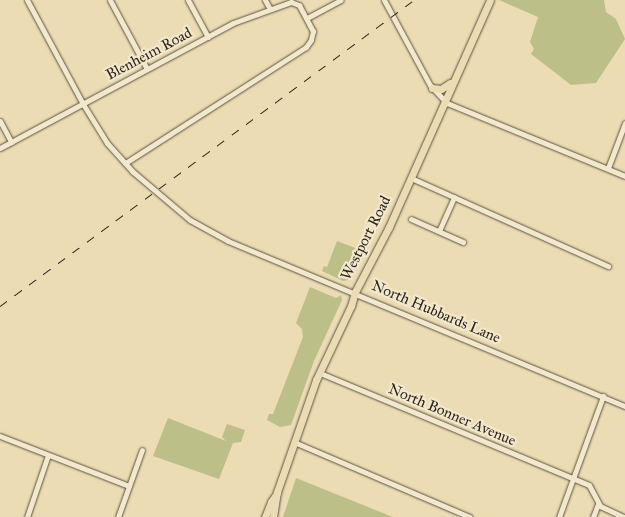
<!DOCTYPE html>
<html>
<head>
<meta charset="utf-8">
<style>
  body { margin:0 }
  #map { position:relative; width:625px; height:517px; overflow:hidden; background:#ebdcb4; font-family:"IM FELL Great Primer",serif }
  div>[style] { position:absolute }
  .green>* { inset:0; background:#bdbf89 }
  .roads { filter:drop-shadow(0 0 1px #5d523e) drop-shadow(0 0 1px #5d523e) }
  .minor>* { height:5px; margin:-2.5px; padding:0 2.5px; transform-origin:2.5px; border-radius:2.5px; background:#f2e8ce }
  .major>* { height:7px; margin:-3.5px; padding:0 3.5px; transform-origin:3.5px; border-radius:3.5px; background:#ebdcb4 }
  .rail>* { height:1px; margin-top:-0.5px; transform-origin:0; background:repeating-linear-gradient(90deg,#2e2417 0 9px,transparent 0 18px) }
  span { translate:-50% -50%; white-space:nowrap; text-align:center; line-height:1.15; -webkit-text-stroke:4.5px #f2e8ce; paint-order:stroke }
  .street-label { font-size:15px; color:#2e2417 }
</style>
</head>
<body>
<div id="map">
  <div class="green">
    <i style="clip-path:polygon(499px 0,604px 0,606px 12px,616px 19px,625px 39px,596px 83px,571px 85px,531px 54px,534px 49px,530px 42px,538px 17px)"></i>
    <i style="clip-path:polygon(337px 241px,358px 249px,363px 254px,348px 280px,343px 281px,322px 271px,324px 266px,327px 267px)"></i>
    <i style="clip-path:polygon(310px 287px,336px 298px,341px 295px,342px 300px,314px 361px,291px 425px,280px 427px,267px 420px,269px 414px,273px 414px,303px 337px,302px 329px,296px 323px)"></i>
    <i style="clip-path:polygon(168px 418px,226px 441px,222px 437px,227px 424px,245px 430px,241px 442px,233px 443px,219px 479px,153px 456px)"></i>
    <i style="clip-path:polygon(296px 478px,393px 517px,283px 517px)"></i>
  </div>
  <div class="roads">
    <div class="minor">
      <i style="left:27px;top:0;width:118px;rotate:61.7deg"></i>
      <i style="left:83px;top:104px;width:46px;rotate:58.4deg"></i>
      <i style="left:107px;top:143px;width:38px;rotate:48deg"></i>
      <i style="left:132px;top:171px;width:76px;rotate:40.2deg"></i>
      <i style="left:190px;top:220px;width:43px;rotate:28.9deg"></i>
      <i style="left:228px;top:241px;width:430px;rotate:22.6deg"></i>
      <i style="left:110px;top:0;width:78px;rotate:61.8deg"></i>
      <i style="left:188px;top:0;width:42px;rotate:61.6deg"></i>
      <i style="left:265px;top:0;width:10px;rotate:61deg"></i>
      <i style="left:384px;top:0;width:97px;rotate:61.6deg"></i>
      <i style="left:430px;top:85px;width:25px;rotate:47deg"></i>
      <i style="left:447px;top:103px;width:192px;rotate:22.3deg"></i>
      <i style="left:307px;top:18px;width:38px;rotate:-28deg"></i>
      <i style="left:0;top:121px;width:24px;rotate:62deg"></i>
      <i style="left:0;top:148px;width:264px;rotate:-28.2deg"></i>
      <i style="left:233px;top:23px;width:62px;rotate:-19.9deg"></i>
      <i style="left:291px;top:2px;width:9px;rotate:21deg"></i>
      <i style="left:299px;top:5px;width:30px;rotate:62deg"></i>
      <i style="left:313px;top:31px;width:9px;rotate:103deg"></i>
      <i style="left:311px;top:40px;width:9px;rotate:126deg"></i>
      <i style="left:306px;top:47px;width:215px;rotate:147.3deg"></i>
      <i style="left:608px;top:168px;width:48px;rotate:-69.3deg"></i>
      <i style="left:411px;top:178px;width:216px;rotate:24.1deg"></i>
      <i style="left:411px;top:219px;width:57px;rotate:23.9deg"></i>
      <i style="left:439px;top:231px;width:37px;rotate:-66deg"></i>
      <i style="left:320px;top:373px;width:291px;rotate:22.6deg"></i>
      <i style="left:589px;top:485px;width:24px;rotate:62deg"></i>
      <i style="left:600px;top:506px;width:26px;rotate:25deg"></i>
      <i style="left:0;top:436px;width:138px;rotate:21.2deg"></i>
      <i style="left:294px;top:442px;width:191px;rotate:23.1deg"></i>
      <i style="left:27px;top:517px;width:65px;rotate:-71.3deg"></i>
      <i style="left:118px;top:517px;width:71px;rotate:-70.3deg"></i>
      <i style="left:559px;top:517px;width:129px;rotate:-70deg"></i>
      <i style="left:593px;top:517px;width:14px;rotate:-69deg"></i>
    </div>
    <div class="major">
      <i style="left:432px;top:88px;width:9px;rotate:6deg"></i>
      <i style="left:441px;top:89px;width:11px;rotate:-34deg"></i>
      <i style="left:265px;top:517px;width:16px;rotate:-68deg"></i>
      <i style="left:271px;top:502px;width:11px;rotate:-56deg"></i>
      <i style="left:273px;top:517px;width:25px;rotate:-81deg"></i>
      <i style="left:277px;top:492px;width:119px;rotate:-70.8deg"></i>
      <i style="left:316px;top:380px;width:82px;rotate:-64.7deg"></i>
      <i style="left:351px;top:306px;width:15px;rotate:-74deg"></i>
      <i style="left:355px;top:292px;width:73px;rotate:-62.4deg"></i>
      <i style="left:389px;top:227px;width:248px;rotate:-66deg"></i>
    </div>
  </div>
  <div class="rail">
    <i style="left:0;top:306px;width:515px;rotate:-36.47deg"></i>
  </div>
  <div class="street-label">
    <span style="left:149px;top:54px;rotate:-28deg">Blenheim Road</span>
    <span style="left:366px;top:238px;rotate:-63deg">Westport Road</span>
    <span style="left:436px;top:312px;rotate:23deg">North Hubbards Lane</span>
    <span style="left:452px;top:415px;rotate:23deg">North Bonner Avenue</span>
  </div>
</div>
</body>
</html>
